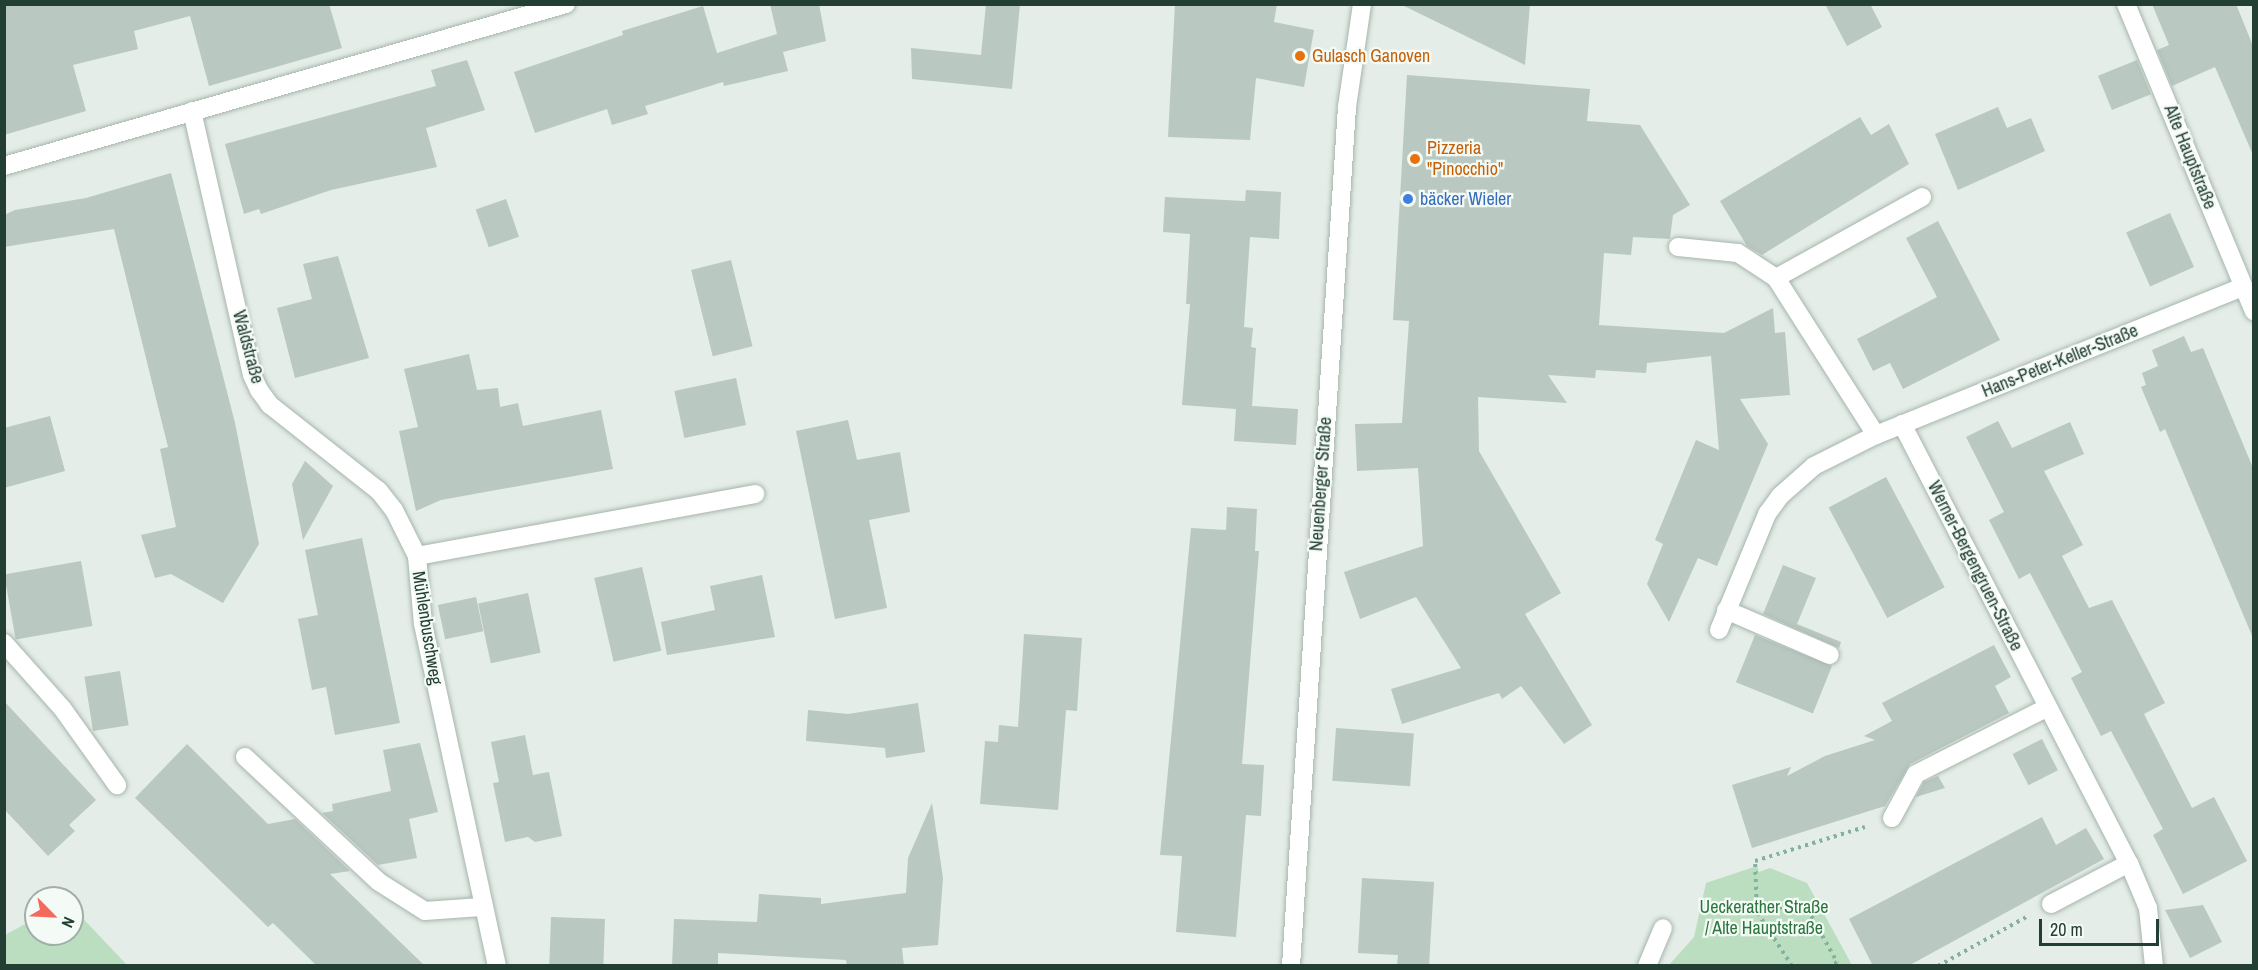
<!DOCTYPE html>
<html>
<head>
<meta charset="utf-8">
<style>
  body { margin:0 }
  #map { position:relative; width:2258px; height:970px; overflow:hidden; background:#e4ede7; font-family:"Archivo Narrow",sans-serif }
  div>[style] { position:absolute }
  .green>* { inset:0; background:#bcdec0 }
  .building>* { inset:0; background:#b9c8c0; transform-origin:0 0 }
  .path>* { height:4px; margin-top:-2px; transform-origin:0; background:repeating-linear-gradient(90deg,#84b19c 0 3px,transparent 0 7.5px) }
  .roads { filter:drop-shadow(0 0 2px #a6b5ad) drop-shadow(0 0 2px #a6b5ad) }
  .minor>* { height:18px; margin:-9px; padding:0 9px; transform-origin:9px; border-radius:9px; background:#fff }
  .dots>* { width:16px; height:16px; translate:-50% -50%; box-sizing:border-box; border:3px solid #f4faf6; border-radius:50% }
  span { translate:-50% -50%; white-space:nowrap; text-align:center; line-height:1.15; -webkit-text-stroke:4.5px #f4faf6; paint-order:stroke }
  .food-label { font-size:18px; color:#c56008 }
  .left { translate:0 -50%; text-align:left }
  .street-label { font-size:18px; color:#233f33 }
  .shop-label { font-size:18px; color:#366cbe }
  .park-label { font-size:18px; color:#2c763e }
  .frame { position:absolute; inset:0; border:6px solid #233f33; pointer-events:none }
  .north { position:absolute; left:24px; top:886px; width:60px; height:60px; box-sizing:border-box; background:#f4faf6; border:2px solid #a0afa8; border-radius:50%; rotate:114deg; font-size:16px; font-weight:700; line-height:24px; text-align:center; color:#233f33 }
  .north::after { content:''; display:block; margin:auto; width:21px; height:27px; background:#f36a5c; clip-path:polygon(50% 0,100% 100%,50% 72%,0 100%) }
  .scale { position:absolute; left:2039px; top:919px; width:120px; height:27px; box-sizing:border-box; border:3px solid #233f33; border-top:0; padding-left:8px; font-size:18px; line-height:21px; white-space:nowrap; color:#233f33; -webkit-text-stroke:4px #f4faf6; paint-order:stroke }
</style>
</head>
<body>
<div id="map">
  <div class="green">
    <i style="clip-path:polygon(1757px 866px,1759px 872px,1770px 868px,1807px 883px,1852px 965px,1669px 965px,1694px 937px,1706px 883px)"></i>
    <i style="clip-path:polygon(72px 907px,127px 965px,5px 965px,5px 935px,36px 918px,36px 934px,72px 934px)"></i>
  </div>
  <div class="building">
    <i style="clip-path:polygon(4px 4px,329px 4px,342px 48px,209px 86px,190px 16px,134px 31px,138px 49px,73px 65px,86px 111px,4px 135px)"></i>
    <i style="clip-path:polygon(770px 4px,819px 4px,826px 41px,783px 52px,788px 71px,724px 86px,723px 82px,645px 106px,648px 114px,612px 125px,607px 109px,535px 133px,514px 72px,623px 35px,622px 31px,703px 6px,717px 53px,777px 34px)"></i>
    <i style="clip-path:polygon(986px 4px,1020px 4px,1012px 89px,912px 79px,911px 48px,981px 55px)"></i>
    <i style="clip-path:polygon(1175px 4px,1277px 4px,1274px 22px,1314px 30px,1304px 87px,1256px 78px,1250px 140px,1168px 137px)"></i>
    <i style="clip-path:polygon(1400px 4px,1530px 4px,1525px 65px)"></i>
    <i style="clip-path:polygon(1825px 4px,1870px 4px,1882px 27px,1847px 46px)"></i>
    <i style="clip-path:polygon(2152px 4px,2236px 4px,2253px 46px,2253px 155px,2215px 67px,2172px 86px,2157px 50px,2169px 45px)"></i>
    <i style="clip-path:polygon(467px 60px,485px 110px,426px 128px,437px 167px,331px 190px,261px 214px,259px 209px,244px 214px,225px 144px,436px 86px,431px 70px)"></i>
    <i style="left:2137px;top:60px;width:37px;height:42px;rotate:68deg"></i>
    <i style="clip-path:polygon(1407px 75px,1590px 89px,1587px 121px,1640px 125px,1690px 205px,1673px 215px,1670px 239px,1633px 237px,1631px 255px,1604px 253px,1599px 325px,1724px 333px,1773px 308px,1775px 333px,1785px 332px,1790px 395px,1740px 399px,1768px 444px,1717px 566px,1698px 558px,1669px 622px,1647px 584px,1663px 544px,1655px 540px,1696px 440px,1719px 450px,1711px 356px,1647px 363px,1646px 373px,1596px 370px,1595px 378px,1548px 375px,1567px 403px,1478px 397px,1479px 451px,1561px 593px,1525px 614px,1592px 725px,1564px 744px,1521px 686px,1502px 699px,1499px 693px,1402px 724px,1391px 689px,1461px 668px,1416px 597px,1360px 619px,1344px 572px,1423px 546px,1418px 468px,1357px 471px,1355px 424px,1402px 423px,1409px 321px,1393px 320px)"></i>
    <i style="clip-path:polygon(1998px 107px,2007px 128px,2031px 118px,2045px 151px,1958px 190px,1935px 134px)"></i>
    <i style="clip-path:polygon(1860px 117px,1871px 135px,1889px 124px,1909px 164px,1762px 255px,1747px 246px,1720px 201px)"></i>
    <i style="clip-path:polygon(171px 173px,235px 423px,259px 544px,223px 603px,171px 574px,155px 578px,141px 535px,176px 527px,160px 449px,168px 447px,114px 229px,4px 247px,4px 215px,15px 210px,86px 198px)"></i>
    <i style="clip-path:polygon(1246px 190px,1281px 192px,1279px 239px,1250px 237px,1244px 327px,1253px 328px,1251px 347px,1256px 348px,1252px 406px,1298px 409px,1296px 445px,1234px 441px,1236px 409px,1182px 405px,1190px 304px,1186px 304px,1190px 234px,1163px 232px,1165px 197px,1245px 201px)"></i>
    <i style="left:506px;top:199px;width:40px;height:32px;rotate:71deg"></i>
    <i style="left:2170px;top:213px;width:59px;height:48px;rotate:66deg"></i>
    <i style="clip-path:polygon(1938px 221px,2000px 340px,1903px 389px,1890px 363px,1873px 371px,1857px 339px,1937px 297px,1906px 238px)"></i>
    <i style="clip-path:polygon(338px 256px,369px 358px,295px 378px,277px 308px,312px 299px,303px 264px)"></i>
    <i style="left:731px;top:260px;width:89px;height:41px;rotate:76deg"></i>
    <i style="clip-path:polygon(2184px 336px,2191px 352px,2203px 348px,2253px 468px,2253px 638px,2165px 429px,2160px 432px,2141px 387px,2146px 385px,2142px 373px,2158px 366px,2152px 350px)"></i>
    <i style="clip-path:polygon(469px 354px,477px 390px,498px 388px,500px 407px,518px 403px,523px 426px,601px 410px,613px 469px,441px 500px,416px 511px,399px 431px,418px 427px,404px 369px)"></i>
    <i style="left:736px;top:378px;width:48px;height:63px;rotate:78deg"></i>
    <i style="clip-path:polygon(50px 416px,65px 471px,4px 488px,4px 428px)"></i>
    <i style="clip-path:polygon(848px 420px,857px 460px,900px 452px,910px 512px,869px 520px,887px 608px,835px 619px,796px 431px)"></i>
    <i style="clip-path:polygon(1998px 421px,2012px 448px,2070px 422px,2084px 454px,2044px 471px,2083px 545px,2062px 556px,2089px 608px,2112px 600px,2165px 703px,2144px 714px,2192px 808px,2214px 797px,2247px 861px,2183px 894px,2153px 835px,2163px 829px,2111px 731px,2101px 736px,2071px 678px,2082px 672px,2030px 573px,2019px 579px,1989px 520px,2004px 512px,1966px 437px)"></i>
    <i style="clip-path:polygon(305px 461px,333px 486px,303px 540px,292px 484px)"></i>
    <i style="left:1886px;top:477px;width:125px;height:65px;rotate:62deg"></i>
    <i style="clip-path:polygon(1227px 507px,1257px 509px,1255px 551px,1259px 551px,1242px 764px,1264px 765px,1261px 816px,1246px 815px,1236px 937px,1176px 932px,1182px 856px,1160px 855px,1191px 528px,1226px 530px)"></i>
    <i style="clip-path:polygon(362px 538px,400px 723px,335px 735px,326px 687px,312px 690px,298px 619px,318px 615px,305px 550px)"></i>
    <i style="left:81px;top:561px;width:66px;height:78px;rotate:80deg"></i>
    <i style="clip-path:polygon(1783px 565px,1816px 578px,1797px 624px,1841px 642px,1839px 648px,1763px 614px)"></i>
    <i style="left:642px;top:567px;width:86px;height:49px;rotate:77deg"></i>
    <i style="clip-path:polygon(762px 575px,775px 637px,667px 655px,661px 622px,715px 610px,710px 586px)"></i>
    <i style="left:528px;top:593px;width:61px;height:51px;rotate:78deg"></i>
    <i style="left:476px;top:597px;width:35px;height:39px;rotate:78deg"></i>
    <i style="clip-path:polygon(1024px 634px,1082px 638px,1077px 711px,1066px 710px,1058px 810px,980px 804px,985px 741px,998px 742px,999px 725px,1018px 727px)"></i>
    <i style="left:1755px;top:635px;width:83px;height:51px;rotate:22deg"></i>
    <i style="clip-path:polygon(1994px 645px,2011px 677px,1995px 686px,2009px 713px,1910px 764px,1885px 806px,1752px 848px,1732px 785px,1791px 767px,1787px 776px,1825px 756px,1875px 740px,1864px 736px,1892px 721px,1882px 703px)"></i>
    <i style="left:120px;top:671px;width:55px;height:36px;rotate:81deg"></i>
    <i style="clip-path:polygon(4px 701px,96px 800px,69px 825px,75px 831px,48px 856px,4px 809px)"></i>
    <i style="clip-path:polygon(918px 703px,925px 752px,886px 758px,885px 748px,806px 741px,808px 710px,848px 714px)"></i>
    <i style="left:1336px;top:728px;width:78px;height:53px;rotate:4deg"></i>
    <i style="clip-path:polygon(525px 735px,533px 775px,549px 772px,562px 836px,535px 842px,528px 837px,505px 842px,493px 783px,499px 782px,491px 742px)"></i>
    <i style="left:2042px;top:739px;width:35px;height:33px;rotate:63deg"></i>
    <i style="clip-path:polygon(420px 743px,438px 812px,409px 819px,417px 858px,378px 865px,322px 813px,333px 811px,332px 804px,391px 791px,383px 750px)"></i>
    <i style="clip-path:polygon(187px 744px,268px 824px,295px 819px,350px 871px,330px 874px,425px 966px,317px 966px,273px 923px,268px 927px,135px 798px)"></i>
    <i style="clip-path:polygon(1938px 776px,1945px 788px,1916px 797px,1924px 782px)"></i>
    <i style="clip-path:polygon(932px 803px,943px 878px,938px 945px,902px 948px,904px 966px,847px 966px,846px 960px,718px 953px,718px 966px,672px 966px,674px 919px,757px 922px,759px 894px,821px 898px,821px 904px,906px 893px,908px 858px)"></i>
    <i style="clip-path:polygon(2042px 817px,2056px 845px,2086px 828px,2104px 859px,1908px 966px,1873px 966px,1849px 919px)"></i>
    <i style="clip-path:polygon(1362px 878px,1434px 882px,1429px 966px,1397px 966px,1398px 955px,1358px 953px)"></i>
    <i style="clip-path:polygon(2203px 905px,2222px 942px,2190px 958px,2165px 910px)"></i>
    <i style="left:551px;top:917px;width:54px;height:49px;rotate:2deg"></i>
  </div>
  <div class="path">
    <i style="left:1757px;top:912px;width:48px;rotate:-10.8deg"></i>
    <i style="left:1804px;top:903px;width:68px;rotate:60.8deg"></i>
    <i style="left:1837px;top:962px;width:7px;rotate:146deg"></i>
    <i style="left:1792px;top:966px;width:64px;rotate:-122.9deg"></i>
    <i style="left:1757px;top:912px;width:51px;rotate:-92.2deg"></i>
    <i style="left:1755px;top:861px;width:115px;rotate:-17.2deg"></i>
    <i style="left:1938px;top:966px;width:101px;rotate:-29.1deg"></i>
  </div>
  <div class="roads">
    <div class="minor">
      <i style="left:2126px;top:4px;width:333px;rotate:67.4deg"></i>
      <i style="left:192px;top:111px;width:271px;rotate:77.2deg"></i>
      <i style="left:252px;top:375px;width:17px;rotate:65deg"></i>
      <i style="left:259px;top:390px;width:19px;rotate:54deg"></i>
      <i style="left:270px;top:405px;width:139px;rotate:38.3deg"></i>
      <i style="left:379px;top:491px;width:24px;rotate:52deg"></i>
      <i style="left:394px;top:510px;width:51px;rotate:63.4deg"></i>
      <i style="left:417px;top:556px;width:68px;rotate:85deg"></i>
      <i style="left:423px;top:624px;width:350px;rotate:77.8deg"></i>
      <i style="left:4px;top:166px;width:585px;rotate:-16.08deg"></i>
      <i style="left:1678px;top:247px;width:60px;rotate:5.7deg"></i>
      <i style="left:1738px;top:253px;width:45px;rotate:33.3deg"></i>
      <i style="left:1902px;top:424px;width:494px;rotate:62.7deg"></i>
      <i style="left:2129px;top:863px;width:49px;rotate:67.1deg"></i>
      <i style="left:2148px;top:908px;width:58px;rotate:84.1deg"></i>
      <i style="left:1876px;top:435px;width:186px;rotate:-122.5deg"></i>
      <i style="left:1776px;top:278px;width:167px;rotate:-29deg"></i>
      <i style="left:417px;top:556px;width:344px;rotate:-10.4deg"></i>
      <i style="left:1726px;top:610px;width:113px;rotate:23.4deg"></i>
      <i style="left:1719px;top:630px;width:126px;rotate:-67.5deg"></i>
      <i style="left:1767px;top:514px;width:22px;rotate:-54deg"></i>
      <i style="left:1780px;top:496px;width:45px;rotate:-41.4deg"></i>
      <i style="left:1814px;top:466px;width:69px;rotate:-26.6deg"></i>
      <i style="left:1876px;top:435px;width:396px;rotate:-22deg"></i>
      <i style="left:4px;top:643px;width:87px;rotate:48.3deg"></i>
      <i style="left:62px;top:708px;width:95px;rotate:54.5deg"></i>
      <i style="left:245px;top:757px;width:183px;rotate:43deg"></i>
      <i style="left:379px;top:882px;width:54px;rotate:32.2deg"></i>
      <i style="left:425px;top:911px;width:56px;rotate:-4.1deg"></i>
      <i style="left:1892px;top:818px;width:50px;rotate:-61.4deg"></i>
      <i style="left:1916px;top:774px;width:146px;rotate:-26.9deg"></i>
      <i style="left:2051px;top:904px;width:88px;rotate:-27.7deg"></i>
      <i style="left:1291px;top:966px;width:861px;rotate:-86.27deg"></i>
      <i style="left:1347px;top:107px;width:104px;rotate:-81.7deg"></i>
      <i style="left:1647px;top:966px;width:41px;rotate:-67.2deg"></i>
    </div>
  </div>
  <div class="dots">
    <i style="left:1300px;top:56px;background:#e8710a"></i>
    <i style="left:1415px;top:159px;background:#e8710a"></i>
    <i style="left:1408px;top:199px;background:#3f7fe0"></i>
  </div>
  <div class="food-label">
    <span class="left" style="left:1312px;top:56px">Gulasch Ganoven</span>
    <span class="left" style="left:1427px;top:159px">Pizzeria<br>"Pinocchio"</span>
  </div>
  <div class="street-label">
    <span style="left:2190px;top:157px;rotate:68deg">Alte Hauptstraße</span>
    <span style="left:248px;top:347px;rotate:75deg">Waldstraße</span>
    <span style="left:2060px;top:361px;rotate:-22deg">Hans-Peter-Keller-Straße</span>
    <span style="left:1321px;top:484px;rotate:-86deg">Neuenberger Straße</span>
    <span style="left:1975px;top:566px;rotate:63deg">Werner-Bergengruen-Straße</span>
    <span style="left:427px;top:628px;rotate:81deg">Mühlenbuschweg</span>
  </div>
  <div class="shop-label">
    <span class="left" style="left:1420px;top:199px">bäcker Wieler</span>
  </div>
  <div class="park-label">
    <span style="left:1764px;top:918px">Ueckerather Straße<br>/ Alte Hauptstraße</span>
  </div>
  <div class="frame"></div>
  <div class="north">N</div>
  <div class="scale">20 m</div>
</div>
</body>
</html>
